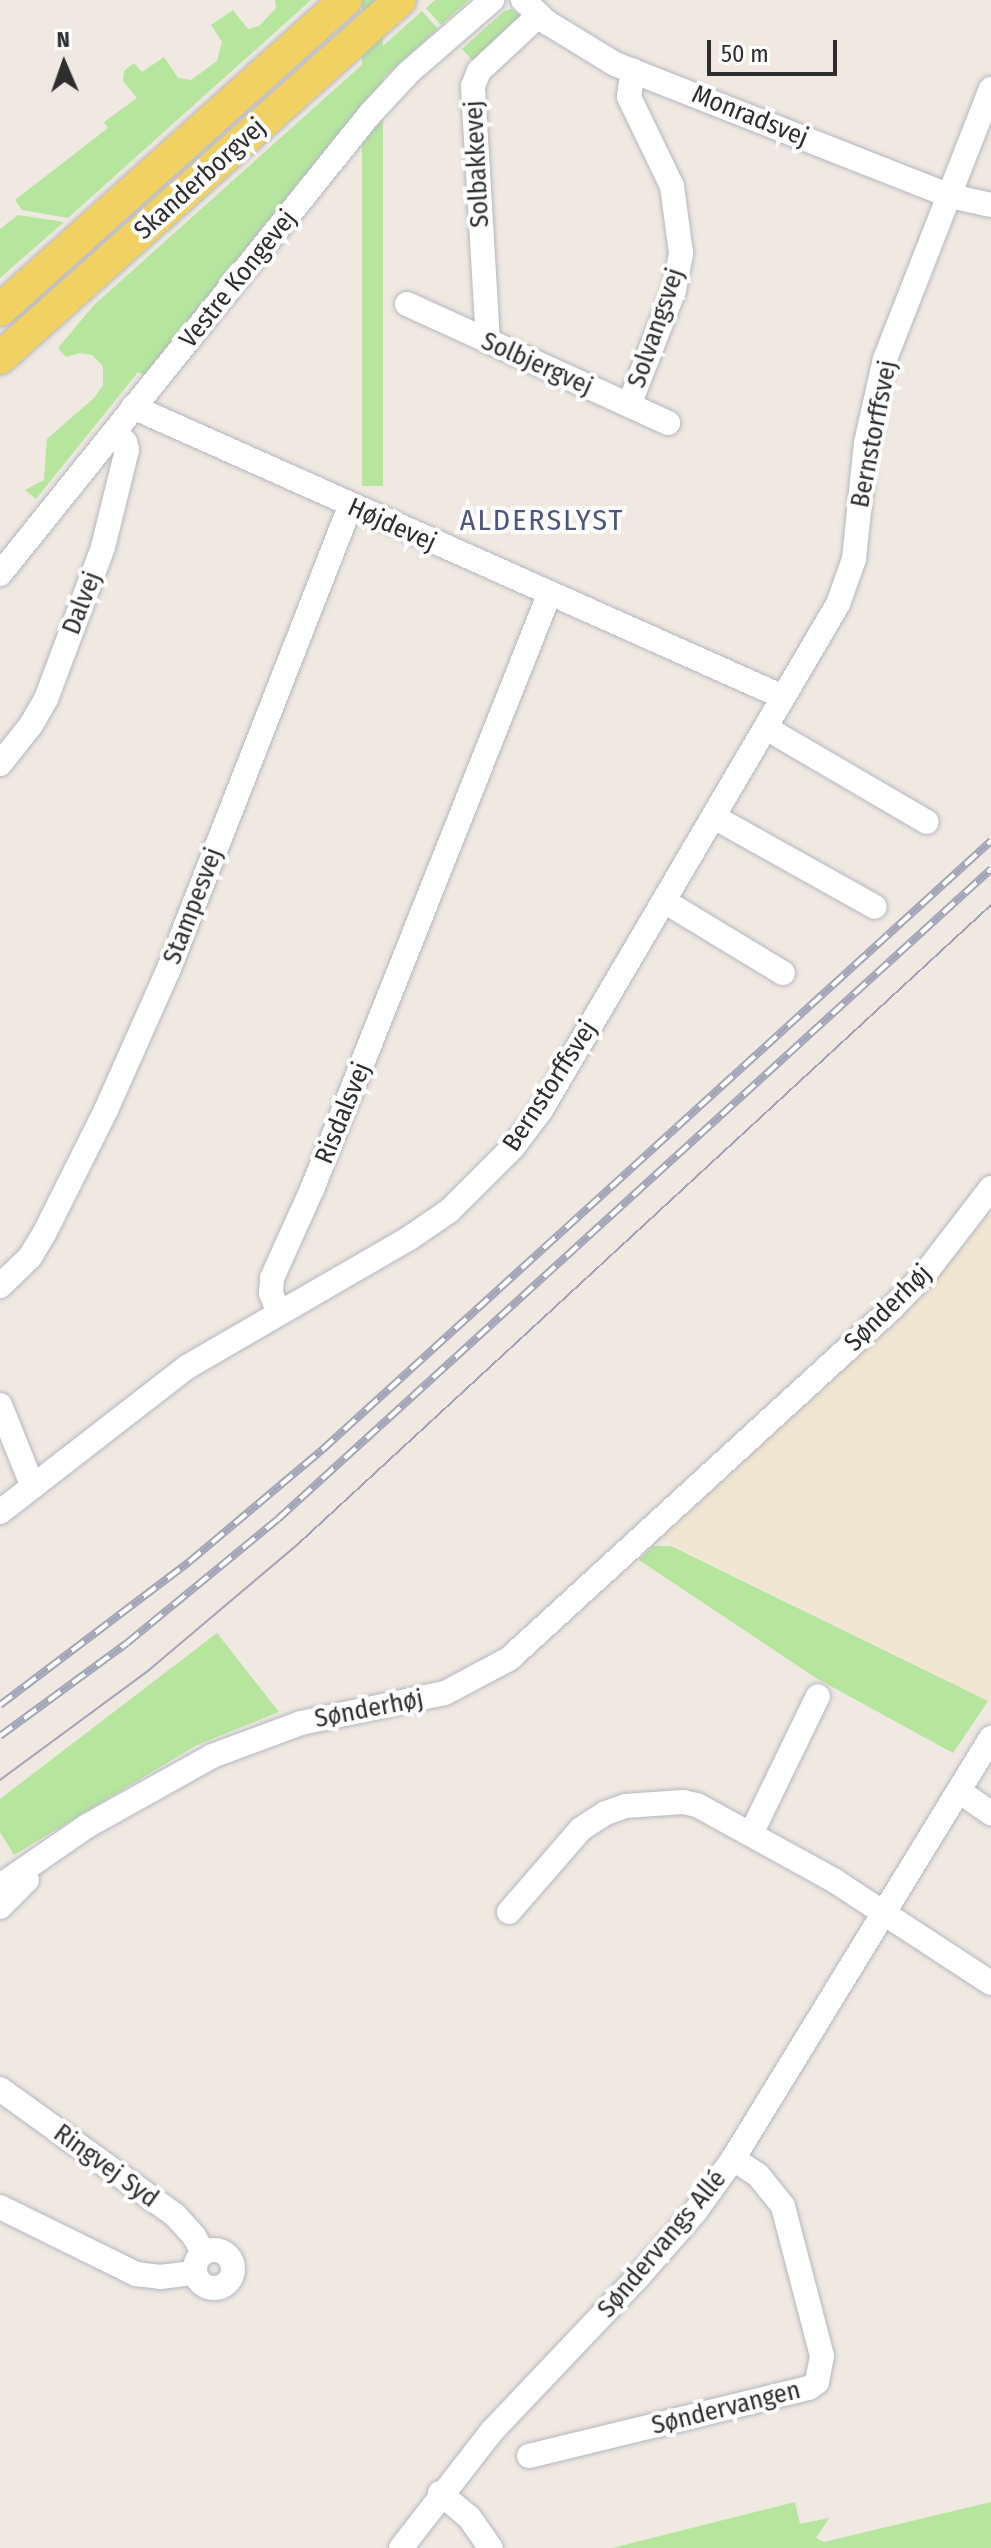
<!DOCTYPE html>
<html>
<head>
<meta charset="utf-8">
<style>
  body { margin:0 }
  #map { position:relative; width:991px; height:2548px; overflow:hidden; background:#efe9e1; font-family:"Fira Sans Condensed",sans-serif }
  div>[style] { position:absolute }
  .education>* { inset:0; background:#f0e6d1 }
  .green>* { inset:0; background:#b6e59e; transform-origin:0 0 }
  .roads { filter:drop-shadow(0 0 2px #b4b7c1) drop-shadow(0 0 2px #b4b7c1) }
  .minor>* { height:24px; margin:-12px; padding:0 12px; transform-origin:12px; border-radius:12px; background:#fff }
  .minor>.ring { margin:-12px; padding:0; box-sizing:content-box; background:none; border:24px solid #fff; border-radius:50% }
  .major>* { height:32px; margin:-16px; padding:0 16px; transform-origin:16px; border-radius:16px; background:#f2d163 }
  .tram>* { height:2px; margin:-1px; padding:0 1px; transform-origin:1px; border-radius:1px; background:#a3a6b8 }
  .rail>* { height:8px; margin-top:-4px; transform-origin:0; background:repeating-linear-gradient(90deg,#fff 0 15px,#a3a6b8 0 30px); box-sizing:border-box; border-block:2px solid #a3a6b8 }
  span { translate:-50% -50%; white-space:nowrap; text-align:center; line-height:1.15; -webkit-text-stroke:8px #fff; paint-order:stroke }
  .street-label { font-size:26px; color:#2e2e2e }
  .quarter-label { font-size:30px; color:#4d5680; letter-spacing:2px }
  .north { position:absolute; left:24px; top:24px; width:80px; height:80px; -webkit-text-stroke:6px #fff; paint-order:stroke; rotate:358deg; font-size:22px; font-weight:700; line-height:32px; text-align:center; color:#2e2e2e }
  .north::after { content:''; display:block; margin:auto; width:28px; height:36px; background:#2e2e2e; clip-path:polygon(50% 0,100% 100%,50% 72%,0 100%) }
  .scale { position:absolute; left:707px; top:40px; width:130px; height:36px; box-sizing:border-box; border:4px solid #2e2e2e; border-top:0; padding-left:10px; font-size:24px; line-height:28px; white-space:nowrap; color:#2e2e2e; -webkit-text-stroke:6px #fff; paint-order:stroke }
</style>
</head>
<body>
<div id="map">
  <div class="education">
    <i style="clip-path:polygon(991px 1212px,991px 1700px,990px 1702px,661px 1539px,929px 1281px)"></i>
  </div>
  <div class="green">
    <i style="clip-path:polygon(275px 0,311px 0,68px 218px,22px 210px,15px 200px,108px 128px,104px 122px,137px 98px,123px 81px,124px 71px,134px 63px,142px 72px,164px 57px,178px 78px,191px 80px,217px 61px,222px 42px,211px 25px,233px 10px,248px 29px,259px 26px,276px 8px)"></i>
    <i style="left:362px;top:0;width:21px;height:486px"></i>
    <i style="clip-path:polygon(435px 0,469px 0,441px 25px,426px 8px)"></i>
    <i style="clip-path:polygon(511px 9px,521px 17px,474px 62px,462px 49px,504px 11px)"></i>
    <i style="clip-path:polygon(422px 11px,438px 29px,381px 80px,384px 84px,344px 126px,146px 376px,138px 372px,36px 499px,25px 490px,44px 480px,47px 439px,94px 398px,103px 385px,103px 366px,92px 355px,80px 353px,66px 357px,58px 348px,94px 305px)"></i>
    <i style="clip-path:polygon(18px 215px,64px 222px,0 278px,0 229px)"></i>
    <i style="clip-path:polygon(653px 1546px,671px 1546px,988px 1701px,953px 1753px,816px 1678px,639px 1560px)"></i>
    <i style="clip-path:polygon(217px 1633px,279px 1712px,195px 1746px,14px 1855px,0 1832px,0 1799px)"></i>
    <i style="clip-path:polygon(795px 2502px,800px 2524px,829px 2518px,816px 2538px,824px 2542px,991px 2502px,991px 2548px,612px 2548px)"></i>
  </div>
  <div class="roads">
    <div class="minor">
      <i style="left:523px;top:0;width:34px;rotate:43deg"></i>
      <i style="left:548px;top:23px;width:79px;rotate:31.5deg"></i>
      <i style="left:615px;top:64px;width:360px;rotate:21.5deg"></i>
      <i style="left:950px;top:196px;width:42px;rotate:12.4deg"></i>
      <i style="left:407px;top:304px;width:287px;rotate:24.5deg"></i>
      <i style="left:488px;top:341px;width:255px;rotate:-93.4deg"></i>
      <i style="left:473px;top:86px;width:16px;rotate:-68deg"></i>
      <i style="left:479px;top:71px;width:82px;rotate:-43deg"></i>
      <i style="left:629px;top:405px;width:123px;rotate:-68.6deg"></i>
      <i style="left:674px;top:290px;width:38px;rotate:-79deg"></i>
      <i style="left:681px;top:253px;width:68px;rotate:-97.7deg"></i>
      <i style="left:672px;top:186px;width:99px;rotate:-115.8deg"></i>
      <i style="left:629px;top:97px;width:27px;rotate:-82deg"></i>
      <i style="left:133px;top:407px;width:712px;rotate:24.04deg"></i>
      <i style="left:0;top:574px;width:590px;rotate:-51.19deg"></i>
      <i style="left:370px;top:114px;width:57px;rotate:-47.1deg"></i>
      <i style="left:409px;top:72px;width:110px;rotate:-40.9deg"></i>
      <i style="left:766px;top:728px;width:186px;rotate:30.3deg"></i>
      <i style="left:0;top:764px;width:50px;rotate:-51.5deg"></i>
      <i style="left:31px;top:725px;width:30px;rotate:-60deg"></i>
      <i style="left:46px;top:699px;width:162px;rotate:-69.4deg"></i>
      <i style="left:103px;top:547px;width:100px;rotate:-76.1deg"></i>
      <i style="left:127px;top:450px;width:8px;rotate:-104deg"></i>
      <i style="left:125px;top:442px;width:14px;rotate:-135deg"></i>
      <i style="left:714px;top:817px;width:184px;rotate:29.2deg"></i>
      <i style="left:664px;top:901px;width:139px;rotate:31.2deg"></i>
      <i style="left:0;top:1286px;width:42px;rotate:-44deg"></i>
      <i style="left:30px;top:1257px;width:27px;rotate:-59deg"></i>
      <i style="left:44px;top:1234px;width:139px;rotate:-63.4deg"></i>
      <i style="left:106px;top:1110px;width:152px;rotate:-66deg"></i>
      <i style="left:168px;top:971px;width:498px;rotate:-68.6deg"></i>
      <i style="left:278px;top:1312px;width:20px;rotate:-110deg"></i>
      <i style="left:271px;top:1293px;width:15px;rotate:-86deg"></i>
      <i style="left:272px;top:1278px;width:100px;rotate:-65.7deg"></i>
      <i style="left:313px;top:1187px;width:637px;rotate:-68.27deg"></i>
      <i style="left:0;top:1405px;width:88px;rotate:68.1deg"></i>
      <i style="left:0;top:1512px;width:237px;rotate:-37.8deg"></i>
      <i style="left:187px;top:1367px;width:259px;rotate:-30.1deg"></i>
      <i style="left:411px;top:1237px;width:46px;rotate:-34.4deg"></i>
      <i style="left:449px;top:1211px;width:91px;rotate:-45deg"></i>
      <i style="left:513px;top:1147px;width:46px;rotate:-52.9deg"></i>
      <i style="left:541px;top:1110px;width:587px;rotate:-59.59deg"></i>
      <i style="left:838px;top:604px;width:48px;rotate:-70.4deg"></i>
      <i style="left:854px;top:559px;width:117px;rotate:-84.1deg"></i>
      <i style="left:866px;top:443px;width:86px;rotate:-77.3deg"></i>
      <i style="left:885px;top:359px;width:290px;rotate:-68.6deg"></i>
      <i style="left:959px;top:1791px;width:39px;rotate:35deg"></i>
      <i style="left:751px;top:1834px;width:153px;rotate:-64.1deg"></i>
      <i style="left:0;top:1886px;width:106px;rotate:-34.6deg"></i>
      <i style="left:87px;top:1826px;width:143px;rotate:-29.2deg"></i>
      <i style="left:212px;top:1756px;width:95px;rotate:-20.3deg"></i>
      <i style="left:301px;top:1723px;width:147px;rotate:-11.8deg"></i>
      <i style="left:445px;top:1693px;width:72px;rotate:-28deg"></i>
      <i style="left:509px;top:1659px;width:518px;rotate:-42.5deg"></i>
      <i style="left:891px;top:1309px;width:47px;rotate:-45.9deg"></i>
      <i style="left:924px;top:1275px;width:110px;rotate:-52.4deg"></i>
      <i style="left:0;top:1907px;width:38px;rotate:-45deg"></i>
      <i style="left:509px;top:1912px;width:110px;rotate:-49.1deg"></i>
      <i style="left:581px;top:1829px;width:30px;rotate:-33deg"></i>
      <i style="left:606px;top:1813px;width:20px;rotate:-20deg"></i>
      <i style="left:625px;top:1806px;width:58px;rotate:-3.9deg"></i>
      <i style="left:683px;top:1802px;width:14px;rotate:12deg"></i>
      <i style="left:697px;top:1805px;width:158px;rotate:28.8deg"></i>
      <i style="left:835px;top:1881px;width:186px;rotate:33.2deg"></i>
      <i style="left:0;top:2089px;width:216px;rotate:35.8deg"></i>
      <i style="left:175px;top:2215px;width:28px;rotate:48deg"></i>
      <i style="left:194px;top:2236px;width:18px;rotate:61deg"></i>
      <i style="left:0;top:2207px;width:152px;rotate:26.2deg"></i>
      <i style="left:136px;top:2274px;width:24px;rotate:7deg"></i>
      <i style="left:160px;top:2277px;width:35px;rotate:-7deg"></i>
      <i class="ring" style="left:195px;top:2250px;width:14px;height:14px"></i>
      <i style="left:529px;top:2456px;width:288px;rotate:-13.7deg"></i>
      <i style="left:809px;top:2388px;width:10px;rotate:-37deg"></i>
      <i style="left:817px;top:2382px;width:26px;rotate:-79deg"></i>
      <i style="left:822px;top:2356px;width:155px;rotate:-104.6deg"></i>
      <i style="left:783px;top:2206px;width:40px;rotate:-129deg"></i>
      <i style="left:758px;top:2175px;width:30px;rotate:-147deg"></i>
      <i style="left:440px;top:2493px;width:38px;rotate:40deg"></i>
      <i style="left:469px;top:2517px;width:38px;rotate:55deg"></i>
      <i style="left:401px;top:2548px;width:148px;rotate:-52.1deg"></i>
      <i style="left:492px;top:2431px;width:212px;rotate:-46.5deg"></i>
      <i style="left:638px;top:2277px;width:86px;rotate:-48.8deg"></i>
      <i style="left:695px;top:2212px;width:65px;rotate:-54.4deg"></i>
      <i style="left:733px;top:2159px;width:494px;rotate:-58.5deg"></i>
    </div>
    <div class="major">
      <i style="left:0;top:310px;width:465px;rotate:-41.9deg"></i>
      <i style="left:0;top:358px;width:537px;rotate:-41.83deg"></i>
    </div>
  </div>
  <div class="tram">
    <i style="left:0;top:1780px;width:185px;rotate:-36.4deg"></i>
    <i style="left:149px;top:1670px;width:195px;rotate:-40.2deg"></i>
    <i style="left:298px;top:1544px;width:943px;rotate:-42.68deg"></i>
  </div>
  <div class="rail">
    <i style="left:0;top:1705px;width:237px;rotate:-37.1deg"></i>
    <i style="left:189px;top:1562px;width:174px;rotate:-40.1deg"></i>
    <i style="left:322px;top:1450px;width:905px;rotate:-42.31deg"></i>
    <i style="left:0;top:1736px;width:157px;rotate:-36.2deg"></i>
    <i style="left:127px;top:1643px;width:195px;rotate:-39.4deg"></i>
    <i style="left:278px;top:1519px;width:965px;rotate:-42.35deg"></i>
  </div>
  <div class="street-label">
    <span style="left:750px;top:116px;rotate:22deg">Monradsvej</span>
    <span style="left:477px;top:164px;rotate:-93deg">Solbakkevej</span>
    <span style="left:200px;top:179px;rotate:-42deg">Skanderborgvej</span>
    <span style="left:238px;top:279px;rotate:-51deg">Vestre Kongevej</span>
    <span style="left:656px;top:328px;rotate:-71deg">Solvangsvej</span>
    <span style="left:537px;top:364px;rotate:24deg">Solbjergvej</span>
    <span style="left:874px;top:434px;rotate:-79deg">Bernstorffsvej</span>
    <span style="left:392px;top:525px;rotate:24deg">Højdevej</span>
    <span style="left:82px;top:603px;rotate:-69deg">Dalvej</span>
    <span style="left:193px;top:906px;rotate:-69deg">Stampesvej</span>
    <span style="left:550px;top:1086px;rotate:-57deg">Bernstorffsvej</span>
    <span style="left:343px;top:1113px;rotate:-68deg">Risdalsvej</span>
    <span style="left:888px;top:1308px;rotate:-45deg">Sønderhøj</span>
    <span style="left:369px;top:1709px;rotate:-11deg">Sønderhøj</span>
    <span style="left:106px;top:2166px;rotate:36deg">Ringvej Syd</span>
    <span style="left:662px;top:2244px;rotate:-50deg">Søndervangs Allé</span>
    <span style="left:726px;top:2408px;rotate:-14deg">Søndervangen</span>
  </div>
  <div class="quarter-label">
    <span style="left:542px;top:520px">ALDERSLYST</span>
  </div>
  <div class="north">N</div>
  <div class="scale">50 m</div>
</div>
</body>
</html>
